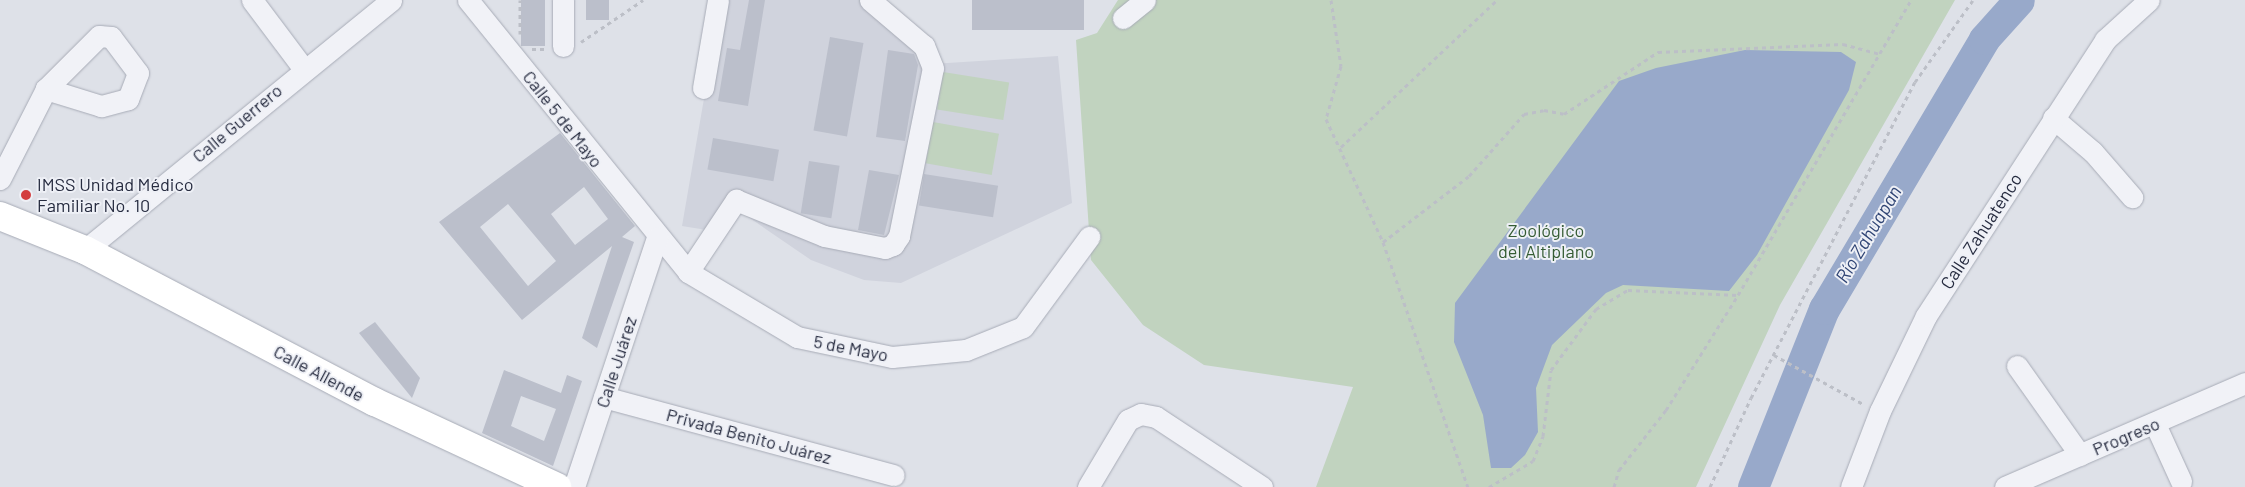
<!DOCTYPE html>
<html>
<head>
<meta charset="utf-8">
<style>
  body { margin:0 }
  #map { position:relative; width:2245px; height:487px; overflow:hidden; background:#dee1e8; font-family:Barlow,sans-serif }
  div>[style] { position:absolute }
  .built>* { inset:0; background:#d0d3dd }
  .green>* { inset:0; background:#c1d3bf; transform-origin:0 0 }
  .water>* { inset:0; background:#98a9ca }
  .river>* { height:31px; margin:-15.5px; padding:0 15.5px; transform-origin:15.5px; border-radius:15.5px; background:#98a9ca }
  .building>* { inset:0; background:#bbbfcb; transform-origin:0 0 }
  .path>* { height:3px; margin-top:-1.5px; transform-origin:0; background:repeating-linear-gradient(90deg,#bcbfc7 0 4px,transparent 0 8px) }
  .roads { filter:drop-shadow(0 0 1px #a7abb6) drop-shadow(0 0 1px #a7abb6) }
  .minor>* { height:21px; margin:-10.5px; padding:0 10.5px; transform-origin:10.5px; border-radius:10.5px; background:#f1f2f7 }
  .major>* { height:28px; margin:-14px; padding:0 14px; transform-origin:14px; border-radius:14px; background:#fff }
  .dots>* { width:14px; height:14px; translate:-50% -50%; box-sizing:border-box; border:2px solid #eef0f6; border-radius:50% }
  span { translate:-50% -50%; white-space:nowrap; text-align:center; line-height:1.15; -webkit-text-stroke:4px #eef0f6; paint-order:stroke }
  .street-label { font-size:18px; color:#272c40 }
  .poi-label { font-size:18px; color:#272c40 }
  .left { translate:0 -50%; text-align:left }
  .park-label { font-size:18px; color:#355c34 }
  .water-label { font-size:19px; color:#304575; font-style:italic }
</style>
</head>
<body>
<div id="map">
  <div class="built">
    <i style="clip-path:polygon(721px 0,869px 0,932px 64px,1058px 56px,1072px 203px,901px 283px,864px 280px,811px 260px,741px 212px,725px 233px,682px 226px)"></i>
  </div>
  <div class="green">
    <i style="clip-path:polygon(1118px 0,1955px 0,1780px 305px,1696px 487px,1316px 487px,1353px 387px,1204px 365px,1143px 325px,1091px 260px,1076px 40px,1097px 33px)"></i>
    <i style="left:943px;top:72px;width:67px;height:38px;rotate:9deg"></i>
    <i style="left:933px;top:122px;width:67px;height:42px;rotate:10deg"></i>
  </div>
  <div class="water">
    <i style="clip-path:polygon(1745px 50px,1841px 52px,1856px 62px,1849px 90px,1757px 255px,1729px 291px,1623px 285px,1606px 293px,1552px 345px,1536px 388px,1538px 432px,1525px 455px,1511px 468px,1491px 468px,1483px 415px,1454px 342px,1455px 303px,1619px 81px,1656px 68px)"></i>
  </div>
  <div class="river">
    <i style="left:1753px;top:487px;width:192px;rotate:-68.3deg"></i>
    <i style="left:1824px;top:309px;width:314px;rotate:-59.3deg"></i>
    <i style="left:1984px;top:39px;width:52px;rotate:-48.1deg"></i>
  </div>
  <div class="building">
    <i style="left:521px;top:0;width:24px;height:46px"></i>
    <i style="left:586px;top:0;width:23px;height:20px"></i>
    <i style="clip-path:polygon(749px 0,765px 0,748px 106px,718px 101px,727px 48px,740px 50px)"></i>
    <i style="left:972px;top:0;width:112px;height:30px"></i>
    <i style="left:830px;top:37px;width:34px;height:95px;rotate:10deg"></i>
    <i style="clip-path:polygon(888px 50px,914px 54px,918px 65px,905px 141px,876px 137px)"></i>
    <i style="clip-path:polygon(evenodd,560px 133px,635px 226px,622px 237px,634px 242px,597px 348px,582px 338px,612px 246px,522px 320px,439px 222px,560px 133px,584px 187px,608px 219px,575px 245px,551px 214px,584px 187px,560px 133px,508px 204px,556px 261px,528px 286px,480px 227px,508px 204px)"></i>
    <i style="left:713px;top:138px;width:67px;height:32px;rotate:10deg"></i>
    <i style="left:809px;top:161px;width:31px;height:53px;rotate:9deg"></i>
    <i style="clip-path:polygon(869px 170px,899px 175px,884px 235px,858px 230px)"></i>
    <i style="left:924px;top:174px;width:75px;height:32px;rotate:9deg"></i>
    <i style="clip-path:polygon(375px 322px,420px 378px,412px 398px,359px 333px)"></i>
    <i style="clip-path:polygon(evenodd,504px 370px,561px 393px,567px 375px,582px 381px,553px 466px,482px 433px,504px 370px,521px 396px,556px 409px,544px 441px,511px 426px,521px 396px)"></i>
  </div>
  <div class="path">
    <i style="left:1331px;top:0;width:67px;rotate:81.4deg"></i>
    <i style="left:1341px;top:66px;width:55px;rotate:105.8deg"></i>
    <i style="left:1326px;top:119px;width:136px;rotate:65.1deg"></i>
    <i style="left:1383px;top:242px;width:259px;rotate:70.9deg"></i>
    <i style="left:520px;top:34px;width:34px;rotate:-90deg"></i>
    <i style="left:581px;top:42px;width:75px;rotate:-34.1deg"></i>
    <i style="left:532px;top:49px;width:13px"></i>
    <i style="left:1341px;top:147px;width:214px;rotate:-43.3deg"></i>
    <i style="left:1383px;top:242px;width:108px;rotate:-37.5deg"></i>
    <i style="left:1469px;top:176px;width:83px;rotate:-48.4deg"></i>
    <i style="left:1524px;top:114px;width:20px;rotate:-11deg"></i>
    <i style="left:1544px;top:110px;width:20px;rotate:11deg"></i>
    <i style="left:1564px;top:114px;width:113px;rotate:-33.4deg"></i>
    <i style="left:1658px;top:52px;width:185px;rotate:-2.5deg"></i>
    <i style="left:1843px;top:44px;width:38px;rotate:15deg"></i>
    <i style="left:1774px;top:355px;width:102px;rotate:28.8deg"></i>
    <i style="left:1489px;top:487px;width:51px;rotate:-30.6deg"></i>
    <i style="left:1533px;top:461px;width:27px;rotate:-68deg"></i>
    <i style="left:1543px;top:436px;width:66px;rotate:-83.1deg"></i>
    <i style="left:1551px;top:370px;width:76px;rotate:-53.6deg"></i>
    <i style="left:1596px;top:309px;width:37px;rotate:-31deg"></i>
    <i style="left:1628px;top:290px;width:110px;rotate:2.6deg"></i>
    <i style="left:1614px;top:487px;width:18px;rotate:-74deg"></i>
    <i style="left:1619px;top:470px;width:76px;rotate:-51.9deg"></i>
    <i style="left:1666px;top:410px;width:136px;rotate:-57.9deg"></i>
    <i style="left:1738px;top:295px;width:342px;rotate:-59.6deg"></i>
    <i style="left:1710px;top:487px;width:98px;rotate:-65.3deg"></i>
    <i style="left:1751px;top:398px;width:356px;rotate:-62.6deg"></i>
    <i style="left:1915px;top:82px;width:100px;rotate:-54.7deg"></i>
  </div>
  <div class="roads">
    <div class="minor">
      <i style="left:252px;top:0;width:85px;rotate:53.1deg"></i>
      <i style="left:468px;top:0;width:350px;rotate:51deg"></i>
      <i style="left:688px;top:272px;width:127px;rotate:30.8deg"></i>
      <i style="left:797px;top:337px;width:97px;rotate:11.9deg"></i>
      <i style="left:892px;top:357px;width:74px;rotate:-5.4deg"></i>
      <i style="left:966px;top:350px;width:61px;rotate:-22deg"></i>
      <i style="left:1023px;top:327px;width:112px;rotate:-53.7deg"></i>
      <i style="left:1123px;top:18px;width:28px;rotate:-39deg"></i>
      <i style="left:563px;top:46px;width:46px;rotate:-90deg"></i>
      <i style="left:703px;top:88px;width:89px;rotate:-80.3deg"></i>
      <i style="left:2053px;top:118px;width:52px;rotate:40.4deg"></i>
      <i style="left:2093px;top:152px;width:60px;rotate:49.1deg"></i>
      <i style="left:0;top:179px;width:101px;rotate:-62.9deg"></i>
      <i style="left:46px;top:89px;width:75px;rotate:-45deg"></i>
      <i style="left:99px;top:36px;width:12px;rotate:5deg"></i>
      <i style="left:111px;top:37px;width:45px;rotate:53.1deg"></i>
      <i style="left:138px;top:73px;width:28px;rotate:111deg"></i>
      <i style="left:128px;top:99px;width:28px;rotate:165deg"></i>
      <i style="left:101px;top:106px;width:58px;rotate:-162.8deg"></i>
      <i style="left:85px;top:250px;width:395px;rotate:-39.2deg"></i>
      <i style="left:688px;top:272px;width:87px;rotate:-56.3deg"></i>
      <i style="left:736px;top:200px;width:95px;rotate:22.2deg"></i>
      <i style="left:824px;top:236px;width:62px;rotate:11.1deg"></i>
      <i style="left:885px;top:248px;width:9px;rotate:-21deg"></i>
      <i style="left:893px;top:245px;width:11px;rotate:-56deg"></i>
      <i style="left:899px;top:236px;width:171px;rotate:-78.6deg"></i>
      <i style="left:933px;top:68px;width:24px;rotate:-112deg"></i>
      <i style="left:924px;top:46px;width:71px;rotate:-139.6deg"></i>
      <i style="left:2017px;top:366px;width:109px;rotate:54.7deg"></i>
      <i style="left:604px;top:397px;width:300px;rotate:15.1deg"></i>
      <i style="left:2155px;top:424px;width:63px;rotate:65.5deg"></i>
      <i style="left:574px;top:487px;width:263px;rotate:-71.6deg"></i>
      <i style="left:1088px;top:487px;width:78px;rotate:-59.2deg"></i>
      <i style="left:1128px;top:420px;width:14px;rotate:-25deg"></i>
      <i style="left:1141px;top:414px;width:15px;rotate:11deg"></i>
      <i style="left:1156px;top:417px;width:127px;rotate:33.4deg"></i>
      <i style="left:1851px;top:487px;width:81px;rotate:-69.1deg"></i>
      <i style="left:1880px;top:411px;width:106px;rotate:-64.2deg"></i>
      <i style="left:1926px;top:316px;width:329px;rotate:-57deg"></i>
      <i style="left:2105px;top:40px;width:59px;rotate:-42.3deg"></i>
      <i style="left:2005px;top:487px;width:262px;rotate:-23.4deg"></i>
    </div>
    <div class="major">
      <i style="left:0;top:216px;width:92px;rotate:21.8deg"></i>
      <i style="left:85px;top:250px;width:327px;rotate:27.7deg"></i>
      <i style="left:375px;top:402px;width:201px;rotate:25deg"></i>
    </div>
  </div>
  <div class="dots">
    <i style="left:26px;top:195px;background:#d33e3f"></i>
  </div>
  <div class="street-label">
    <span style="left:563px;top:119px;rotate:52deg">Calle 5 de Mayo</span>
    <span style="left:237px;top:123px;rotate:-40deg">Calle Guerrero</span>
    <span style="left:1981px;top:231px;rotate:-57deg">Calle Zahuatenco</span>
    <span style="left:851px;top:348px;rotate:11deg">5 de Mayo</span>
    <span style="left:616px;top:362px;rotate:-72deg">Calle Juárez</span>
    <span style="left:319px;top:373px;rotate:28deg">Calle Allende</span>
    <span style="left:749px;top:436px;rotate:15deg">Privada Benito Juárez</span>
    <span style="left:2126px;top:436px;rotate:-23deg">Progreso</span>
  </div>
  <div class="poi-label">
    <span class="left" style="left:37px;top:195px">IMSS Unidad Médico<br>Familiar No. 10</span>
  </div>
  <div class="park-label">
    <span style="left:1546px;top:241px">Zoológico<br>del Altiplano</span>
  </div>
  <div class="water-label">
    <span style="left:1868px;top:234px;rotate:-59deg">Río Zahuapan</span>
  </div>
</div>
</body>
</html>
